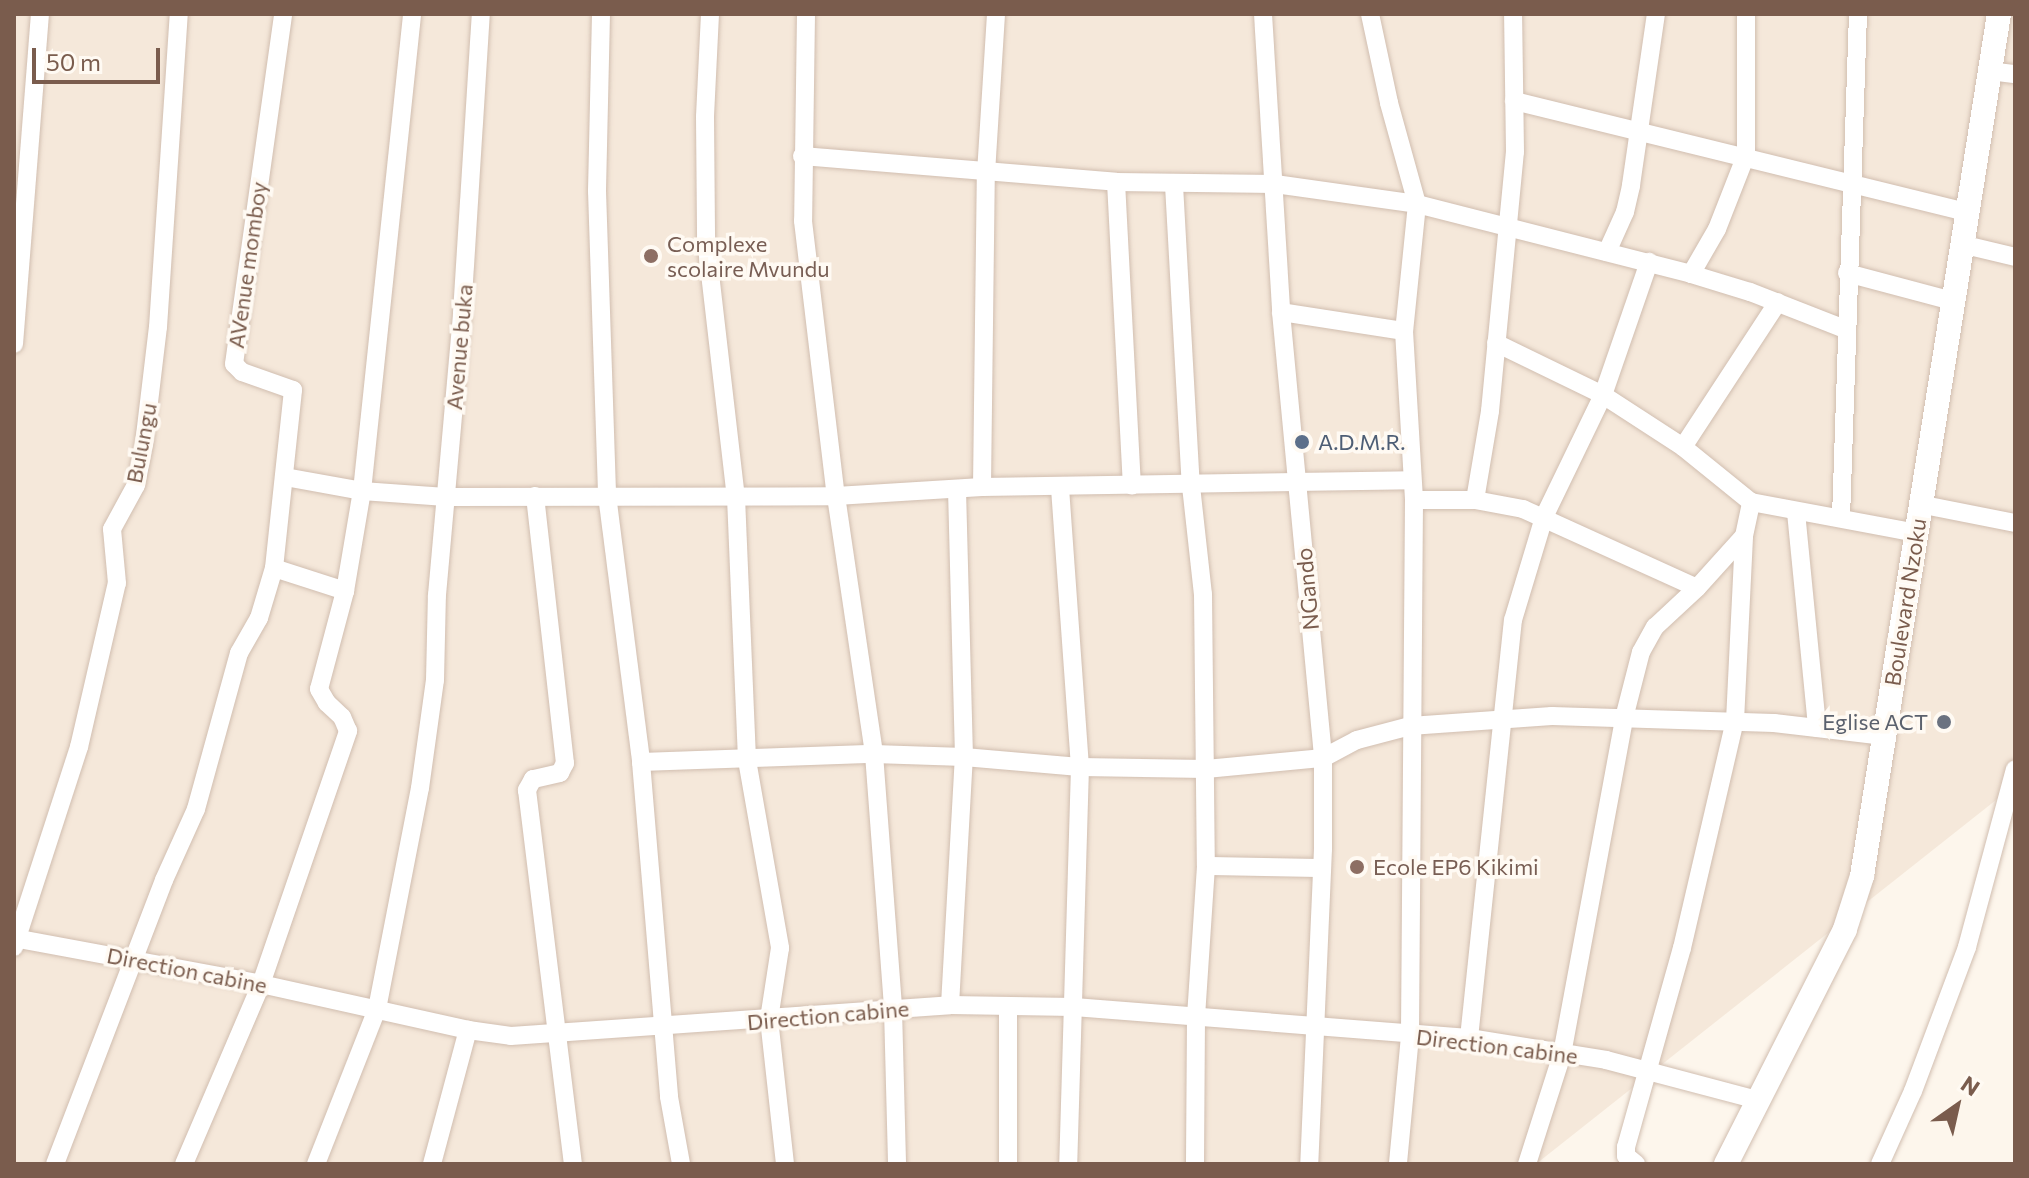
<!DOCTYPE html>
<html>
<head>
<meta charset="utf-8">
<style>
  body { margin:0 }
  #map { position:relative; width:2029px; height:1178px; overflow:hidden; background:#fdf6ec; font-family:Commissioner,sans-serif }
  div>[style] { position:absolute }
  .residential>* { inset:0; background:#f5e8da }
  .roads { filter:drop-shadow(0 0 2px #d1beb0) drop-shadow(0 0 2px #d1beb0) }
  .minor>* { height:18px; margin:-9px; padding:0 9px; transform-origin:9px; border-radius:9px; background:#fff }
  .tertiary>* { height:24px; margin:-12px; padding:0 12px; transform-origin:12px; border-radius:12px; background:#fff }
  .dots>* { width:22px; height:22px; translate:-50% -50%; box-sizing:border-box; border:4px solid #fffaf3; border-radius:50% }
  span { translate:-50% -50%; white-space:nowrap; text-align:center; line-height:1.15; -webkit-text-stroke:7px #fffaf3; paint-order:stroke }
  .education-label { font-size:22px; color:#785e54 }
  .left { translate:0 -50%; text-align:left }
  .street-label { font-size:22px; color:#7a5c4d }
  .service-label { font-size:22px; color:#4e5e75 }
  .worship-label { font-size:22px; color:#5b616d }
  .right { translate:-100% -50%; text-align:right }
  .frame { position:absolute; inset:0; border:16px solid #7a5c4d; pointer-events:none }
  .north { position:absolute; left:1917px; top:1066px; width:80px; height:80px; -webkit-text-stroke:6px #fffaf3; paint-order:stroke; rotate:34deg; font-size:22px; font-weight:700; line-height:32px; text-align:center; color:#7a5c4d }
  .north::after { content:''; display:block; margin:auto; width:28px; height:36px; background:#7a5c4d; clip-path:polygon(50% 0,100% 100%,50% 72%,0 100%) }
  .scale { position:absolute; left:32px; top:48px; width:128px; height:36px; box-sizing:border-box; border:4px solid #7a5c4d; border-top:0; padding-left:10px; font-size:24px; line-height:28px; white-space:nowrap; color:#7a5c4d; -webkit-text-stroke:6px #fffaf3; paint-order:stroke }
</style>
</head>
<body>
<div id="map">
  <div class="residential">
    <i style="clip-path:polygon(14px 14px,2015px 14px,2015px 785px,1536px 1164px,14px 1164px)"></i>
  </div>
  <div class="roads">
    <div class="minor">
      <i style="left:601px;top:14px;width:177px;rotate:91.3deg"></i>
      <i style="left:597px;top:191px;width:304px;rotate:88.1deg"></i>
      <i style="left:607px;top:495px;width:269px;rotate:82.7deg"></i>
      <i style="left:641px;top:762px;width:336px;rotate:85.2deg"></i>
      <i style="left:669px;top:1097px;width:68px;rotate:79.8deg"></i>
      <i style="left:710px;top:14px;width:103px;rotate:92.8deg"></i>
      <i style="left:705px;top:117px;width:122px;rotate:89.5deg"></i>
      <i style="left:706px;top:239px;width:260px;rotate:83.4deg"></i>
      <i style="left:736px;top:497px;width:263px;rotate:87.6deg"></i>
      <i style="left:747px;top:760px;width:191px;rotate:80deg"></i>
      <i style="left:780px;top:948px;width:72px;rotate:98.8deg"></i>
      <i style="left:769px;top:1019px;width:146px;rotate:83.7deg"></i>
      <i style="left:806px;top:14px;width:207px;rotate:90.8deg"></i>
      <i style="left:803px;top:221px;width:277px;rotate:83.2deg"></i>
      <i style="left:836px;top:496px;width:261px;rotate:81.6deg"></i>
      <i style="left:874px;top:754px;width:256px;rotate:85.7deg"></i>
      <i style="left:893px;top:1009px;width:155px;rotate:88.5deg"></i>
      <i style="left:1263px;top:14px;width:299px;rotate:86.5deg"></i>
      <i style="left:1281px;top:312px;width:448px;rotate:84.6deg"></i>
      <i style="left:1323px;top:758px;width:91px;rotate:90deg"></i>
      <i style="left:1323px;top:849px;width:315px;rotate:92.5deg"></i>
      <i style="left:1370px;top:14px;width:91px;rotate:77.9deg"></i>
      <i style="left:1389px;top:103px;width:105px;rotate:74.5deg"></i>
      <i style="left:1417px;top:204px;width:128px;rotate:95.8deg"></i>
      <i style="left:1404px;top:331px;width:169px;rotate:86.6deg"></i>
      <i style="left:1414px;top:500px;width:536px;rotate:90.43deg"></i>
      <i style="left:1410px;top:1036px;width:129px;rotate:95.4deg"></i>
      <i style="left:1989px;top:71px;width:26px;rotate:7deg"></i>
      <i style="left:1514px;top:101px;width:466px;rotate:13.8deg"></i>
      <i style="left:802px;top:156px;width:315px;rotate:4.7deg"></i>
      <i style="left:1116px;top:182px;width:159px;rotate:0.7deg"></i>
      <i style="left:1275px;top:184px;width:143px;rotate:8deg"></i>
      <i style="left:1417px;top:204px;width:283px;rotate:14.3deg"></i>
      <i style="left:1691px;top:274px;width:62px;rotate:17deg"></i>
      <i style="left:1750px;top:292px;width:102px;rotate:21.3deg"></i>
      <i style="left:1116px;top:182px;width:304px;rotate:87deg"></i>
      <i style="left:1174px;top:185px;width:301px;rotate:86.8deg"></i>
      <i style="left:1191px;top:486px;width:109px;rotate:83.7deg"></i>
      <i style="left:1203px;top:594px;width:272px;rotate:89.4deg"></i>
      <i style="left:1206px;top:866px;width:152px;rotate:93.8deg"></i>
      <i style="left:1196px;top:1018px;width:146px;rotate:90.4deg"></i>
      <i style="left:1961px;top:244px;width:56px;rotate:13.5deg"></i>
      <i style="left:1607px;top:252px;width:44px;rotate:-65.8deg"></i>
      <i style="left:1625px;top:212px;width:28px;rotate:-77deg"></i>
      <i style="left:1631px;top:185px;width:173px;rotate:-81.7deg"></i>
      <i style="left:1847px;top:273px;width:109px;rotate:14.9deg"></i>
      <i style="left:1691px;top:274px;width:52px;rotate:-60deg"></i>
      <i style="left:1717px;top:229px;width:79px;rotate:-68.6deg"></i>
      <i style="left:1746px;top:155px;width:141px;rotate:-90deg"></i>
      <i style="left:1281px;top:312px;width:124px;rotate:8.8deg"></i>
      <i style="left:1496px;top:343px;width:119px;rotate:25.9deg"></i>
      <i style="left:1603px;top:395px;width:95px;rotate:33deg"></i>
      <i style="left:1683px;top:447px;width:87px;rotate:39deg"></i>
      <i style="left:1751px;top:502px;width:168px;rotate:10.6deg"></i>
      <i style="left:14px;top:344px;width:331px;rotate:-85.5deg"></i>
      <i style="left:1683px;top:447px;width:173px;rotate:-56.8deg"></i>
      <i style="left:285px;top:477px;width:78px;rotate:10.3deg"></i>
      <i style="left:362px;top:491px;width:84px;rotate:4.1deg"></i>
      <i style="left:446px;top:497px;width:390px;rotate:-0.1deg"></i>
      <i style="left:836px;top:496px;width:146px;rotate:-3.5deg"></i>
      <i style="left:982px;top:487px;width:430px;rotate:-0.9deg"></i>
      <i style="left:982px;top:487px;width:314px;rotate:-89.3deg"></i>
      <i style="left:986px;top:173px;width:159px;rotate:-86.4deg"></i>
      <i style="left:1060px;top:488px;width:280px;rotate:85.9deg"></i>
      <i style="left:1080px;top:767px;width:397px;rotate:91.7deg"></i>
      <i style="left:535px;top:496px;width:269px;rotate:83.6deg"></i>
      <i style="left:565px;top:763px;width:11px;rotate:117deg"></i>
      <i style="left:560px;top:773px;width:28px;rotate:167deg"></i>
      <i style="left:533px;top:779px;width:13px;rotate:119deg"></i>
      <i style="left:527px;top:790px;width:377px;rotate:83deg"></i>
      <i style="left:1414px;top:500px;width:61px"></i>
      <i style="left:1475px;top:500px;width:49px;rotate:10.6deg"></i>
      <i style="left:1523px;top:509px;width:191px;rotate:24.4deg"></i>
      <i style="left:1475px;top:500px;width:90px;rotate:-80.4deg"></i>
      <i style="left:1490px;top:411px;width:260px;rotate:-84.5deg"></i>
      <i style="left:1515px;top:152px;width:138px;rotate:-90.8deg"></i>
      <i style="left:1919px;top:504px;width:98px;rotate:11.2deg"></i>
      <i style="left:1796px;top:512px;width:217px;rotate:84.4deg"></i>
      <i style="left:1841px;top:518px;width:504px;rotate:-88.07deg"></i>
      <i style="left:274px;top:568px;width:75px;rotate:17.9deg"></i>
      <i style="left:345px;top:591px;width:101px;rotate:-80.4deg"></i>
      <i style="left:362px;top:491px;width:480px;rotate:-84deg"></i>
      <i style="left:641px;top:762px;width:233px;rotate:-2deg"></i>
      <i style="left:874px;top:754px;width:90px;rotate:1.9deg"></i>
      <i style="left:964px;top:757px;width:116px;rotate:4.9deg"></i>
      <i style="left:1080px;top:767px;width:126px;rotate:0.9deg"></i>
      <i style="left:1206px;top:769px;width:118px;rotate:-5.4deg"></i>
      <i style="left:1323px;top:758px;width:38px;rotate:-28deg"></i>
      <i style="left:1357px;top:740px;width:55px;rotate:-14.8deg"></i>
      <i style="left:1410px;top:726px;width:142px;rotate:-4deg"></i>
      <i style="left:1552px;top:716px;width:222px;rotate:1.8deg"></i>
      <i style="left:1774px;top:723px;width:111px;rotate:6.7deg"></i>
      <i style="left:1206px;top:866px;width:116px;rotate:1deg"></i>
      <i style="left:14px;top:938px;width:251px;rotate:10.5deg"></i>
      <i style="left:261px;top:984px;width:212px;rotate:12.5deg"></i>
      <i style="left:468px;top:1030px;width:43px;rotate:7.9deg"></i>
      <i style="left:511px;top:1036px;width:440px;rotate:-4deg"></i>
      <i style="left:950px;top:1005px;width:124px;rotate:0.9deg"></i>
      <i style="left:1074px;top:1007px;width:396px;rotate:4.5deg"></i>
      <i style="left:1469px;top:1038px;width:139px;rotate:9.1deg"></i>
      <i style="left:1606px;top:1060px;width:156px;rotate:14.8deg"></i>
      <i style="left:14px;top:947px;width:210px;rotate:-72deg"></i>
      <i style="left:79px;top:747px;width:168px;rotate:-77deg"></i>
      <i style="left:117px;top:583px;width:54px;rotate:-95.3deg"></i>
      <i style="left:112px;top:529px;width:50px;rotate:-61.4deg"></i>
      <i style="left:136px;top:485px;width:42px;rotate:-79deg"></i>
      <i style="left:144px;top:444px;width:118px;rotate:-83.2deg"></i>
      <i style="left:158px;top:327px;width:314px;rotate:-86.2deg"></i>
      <i style="left:950px;top:1005px;width:248px;rotate:-86.8deg"></i>
      <i style="left:964px;top:757px;width:268px;rotate:-91.5deg"></i>
      <i style="left:1469px;top:1038px;width:420px;rotate:-84deg"></i>
      <i style="left:1513px;top:620px;width:108px;rotate:-73.2deg"></i>
      <i style="left:1544px;top:517px;width:136px;rotate:-64.2deg"></i>
      <i style="left:1603px;top:395px;width:141px;rotate:-70.9deg"></i>
      <i style="left:55px;top:1164px;width:304px;rotate:-69deg"></i>
      <i style="left:164px;top:880px;width:78px;rotate:-65.7deg"></i>
      <i style="left:196px;top:809px;width:162px;rotate:-74.6deg"></i>
      <i style="left:239px;top:653px;width:40px;rotate:-60.3deg"></i>
      <i style="left:259px;top:618px;width:52px;rotate:-73.3deg"></i>
      <i style="left:274px;top:568px;width:179px;rotate:-83.9deg"></i>
      <i style="left:293px;top:390px;width:54px;rotate:-160.6deg"></i>
      <i style="left:242px;top:372px;width:11px;rotate:-135deg"></i>
      <i style="left:234px;top:364px;width:353px;rotate:-82deg"></i>
      <i style="left:184px;top:1164px;width:196px;rotate:-66.8deg"></i>
      <i style="left:261px;top:984px;width:268px;rotate:-71deg"></i>
      <i style="left:348px;top:731px;width:15px;rotate:-113deg"></i>
      <i style="left:342px;top:717px;width:21px;rotate:-137deg"></i>
      <i style="left:327px;top:703px;width:16px;rotate:-120deg"></i>
      <i style="left:319px;top:689px;width:101px;rotate:-75.1deg"></i>
      <i style="left:316px;top:1164px;width:167px;rotate:-68.5deg"></i>
      <i style="left:377px;top:1009px;width:225px;rotate:-79deg"></i>
      <i style="left:420px;top:788px;width:109px;rotate:-82.1deg"></i>
      <i style="left:435px;top:680px;width:85px;rotate:-88.7deg"></i>
      <i style="left:437px;top:595px;width:283px;rotate:-84.9deg"></i>
      <i style="left:462px;top:313px;width:300px;rotate:-86.4deg"></i>
      <i style="left:432px;top:1164px;width:139px;rotate:-75deg"></i>
      <i style="left:1008px;top:1164px;width:156px;rotate:-90deg"></i>
      <i style="left:1527px;top:1164px;width:115px;rotate:-72.3deg"></i>
      <i style="left:1562px;top:1054px;width:342px;rotate:-79.5deg"></i>
      <i style="left:1624px;top:718px;width:68px;rotate:-75.6deg"></i>
      <i style="left:1641px;top:652px;width:29px;rotate:-61deg"></i>
      <i style="left:1655px;top:627px;width:57px;rotate:-42.9deg"></i>
      <i style="left:1697px;top:588px;width:70px;rotate:-47.9deg"></i>
      <i style="left:1636px;top:1164px;width:13px;rotate:-141deg"></i>
      <i style="left:1626px;top:1156px;width:9px;rotate:-90deg"></i>
      <i style="left:1626px;top:1147px;width:207px;rotate:-74.3deg"></i>
      <i style="left:1682px;top:948px;width:233px;rotate:-76.9deg"></i>
      <i style="left:1735px;top:721px;width:185px;rotate:-87.2deg"></i>
      <i style="left:1744px;top:536px;width:35px;rotate:-78deg"></i>
      <i style="left:1880px;top:1164px;width:80px;rotate:-65.7deg"></i>
      <i style="left:1913px;top:1091px;width:154px;rotate:-69.4deg"></i>
      <i style="left:1967px;top:947px;width:184px;rotate:-74.9deg"></i>
    </div>
    <div class="tertiary">
      <i style="left:1726px;top:1164px;width:263px;rotate:-63.1deg"></i>
      <i style="left:1845px;top:929px;width:56px;rotate:-72.2deg"></i>
      <i style="left:1862px;top:876px;width:873px;rotate:-80.97deg"></i>
    </div>
  </div>
  <div class="dots">
    <i style="left:651px;top:256px;background:#8d6e63"></i>
    <i style="left:1302px;top:442px;background:#5c6f8a"></i>
    <i style="left:1944px;top:722px;background:#6b7280"></i>
    <i style="left:1357px;top:867px;background:#8d6e63"></i>
  </div>
  <div class="education-label">
    <span class="left" style="left:667px;top:256px">Complexe<br>scolaire Mvundu</span>
    <span class="left" style="left:1373px;top:867px">Ecole EP6 Kikimi</span>
  </div>
  <div class="street-label">
    <span style="left:247px;top:265px;rotate:-82deg">AVenue momboy</span>
    <span style="left:459px;top:347px;rotate:-85deg">Avenue buka</span>
    <span style="left:141px;top:443px;rotate:-79deg">Bulungu</span>
    <span style="left:1307px;top:589px;rotate:-95deg">NGando</span>
    <span style="left:1905px;top:602px;rotate:-81deg">Boulevard Nzoku</span>
    <span style="left:187px;top:970px;rotate:11deg">Direction cabine</span>
    <span style="left:828px;top:1015px;rotate:-5deg">Direction cabine</span>
    <span style="left:1497px;top:1046px;rotate:7deg">Direction cabine</span>
  </div>
  <div class="service-label">
    <span class="left" style="left:1318px;top:442px">A.D.M.R.</span>
  </div>
  <div class="worship-label">
    <span class="right" style="left:1928px;top:722px">Eglise ACT</span>
  </div>
  <div class="frame"></div>
  <div class="north">N</div>
  <div class="scale">50 m</div>
</div>
</body>
</html>
